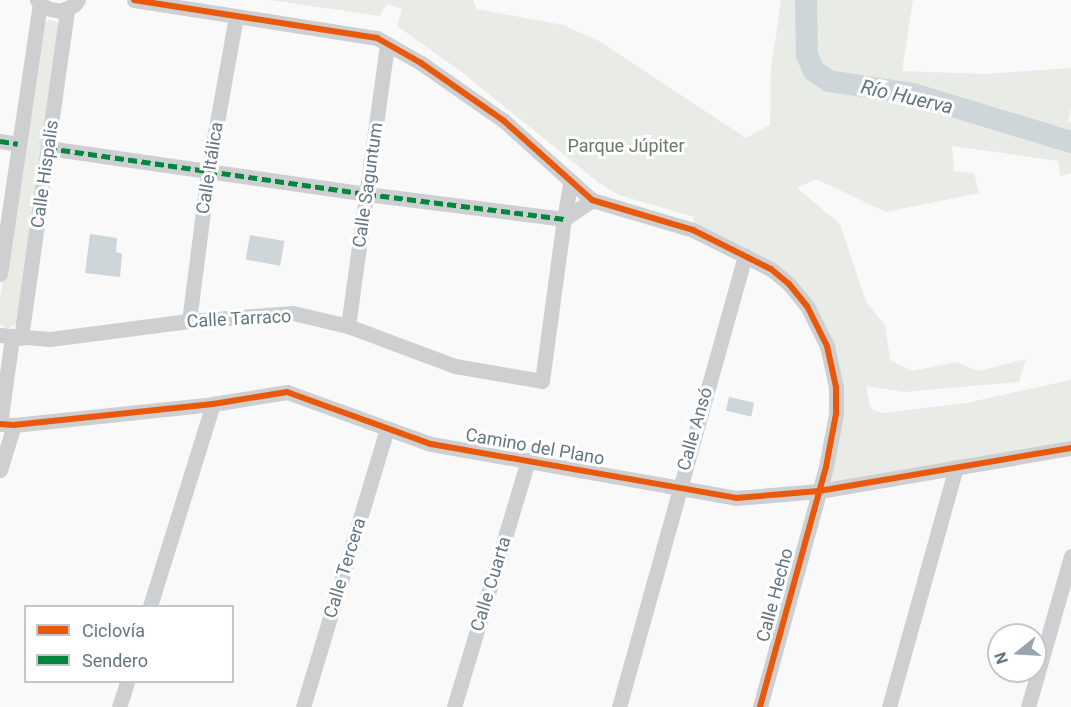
<!DOCTYPE html>
<html>
<head>
<meta charset="utf-8">
<style>
  body { margin:0 }
  #map { position:relative; width:1071px; height:707px; overflow:hidden; background:#f9f9f9; font-family:Roboto,sans-serif }
  div>[style] { position:absolute }
  .green>* { inset:0; background:#e8ebe6 }
  .water>* { inset:0; background:#ced6d9; transform-origin:0 0 }
  .river>* { height:22px; margin:-11px; padding:0 11px; transform-origin:11px; border-radius:11px; background:#ced6d9 }
  .minor>* { height:15px; margin:-7.5px; padding:0 7.5px; transform-origin:7.5px; border-radius:7.5px; background:#cecfd0 }
  .quiet>* { height:4.5px; margin-top:-2.25px; transform-origin:0; background:repeating-linear-gradient(90deg,#00873e 0 9px,transparent 0 13.5px) }
  .cycleway>* { height:6px; margin:-3px; padding:0 3px; transform-origin:3px; border-radius:3px; background:#e8590c }
  span { translate:-50% -50%; white-space:nowrap; text-align:center; line-height:1.15; -webkit-text-stroke:6px #fff; paint-order:stroke }
  .park-label { font-size:18px; color:#687a64 }
  .street-label { font-size:18px; color:#657683 }
  .water-label { font-size:20px; color:#60757c; font-style:italic }
  .legend { position:absolute; left:24px; top:605px; width:210px; height:78px; box-sizing:border-box; background:#fff; border:2px solid #c1c8cd; margin:0; padding:8px 10px; list-style:none; font-size:18px; color:#657683 }
  .legend li { display:flex; align-items:center; gap:12px; height:30px }
  .legend b { width:30px; border:2px solid #c1c8cd }
  .north { position:absolute; left:987px; top:623px; width:60px; height:60px; box-sizing:border-box; background:#fff; border:2px solid #c1c8cd; border-radius:50%; rotate:252deg; font-size:16px; font-weight:700; line-height:24px; text-align:center; color:#657683 }
  .north::after { content:''; display:block; margin:auto; width:21px; height:27px; background:#99a4ac; clip-path:polygon(50% 0,100% 100%,50% 72%,0 100%) }
</style>
</head>
<body>
<div id="map">
  <div class="green">
    <i style="clip-path:polygon(269px 0,473px 0,477px 9px,563px 25px,599px 41px,746px 138px,770px 125px,771px 69px,781px 0,913px 0,902px 71px,985px 74px,1071px 68px,1071px 108px,1068px 122px,1071px 122px,1071px 173px,1060px 176px,1058px 161px,952px 146px,954px 171px,974px 173px,979px 193px,886px 212px,816px 179px,797px 188px,840px 224px,866px 302px,885px 325px,890px 360px,912px 371px,956px 362px,978px 371px,1026px 359px,1019px 382px,904px 392px,866px 386px,871px 409px,883px 413px,966px 403px,1071px 380px,1071px 448px,819px 491px,826px 467px,833px 366px,789px 284px,693px 230px,694px 217px,619px 195px,599px 183px,459px 70px,397px 26px,402px 9px,387px 4px,380px 16px)"></i>
    <i style="clip-path:polygon(52px 20px,59px 23px,18px 323px,7px 329px,0 324px,0 300px,40px 27px,45px 21px)"></i>
  </div>
  <div class="water">
    <i style="clip-path:polygon(90px 234px,117px 238px,116px 252px,122px 254px,120px 277px,85px 273px)"></i>
    <i style="left:250px;top:235px;width:35px;height:25px;rotate:10deg"></i>
    <i style="left:729px;top:397px;width:26px;height:14px;rotate:13deg"></i>
  </div>
  <div class="river">
    <i style="left:806px;top:0;width:55px;rotate:89deg"></i>
    <i style="left:807px;top:55px;width:17px;rotate:66deg"></i>
    <i style="left:814px;top:71px;width:18px;rotate:34deg"></i>
    <i style="left:829px;top:81px;width:85px;rotate:8.8deg"></i>
    <i style="left:913px;top:94px;width:165px;rotate:16.9deg"></i>
  </div>
  <div class="minor">
    <i style="left:37px;top:0;width:12px;rotate:42deg"></i>
    <i style="left:46px;top:8px;width:14px;rotate:12deg"></i>
    <i style="left:60px;top:11px;width:15px;rotate:-23deg"></i>
    <i style="left:74px;top:5px;width:6px;rotate:-51deg"></i>
    <i style="left:134px;top:0;width:246px;rotate:8.9deg"></i>
    <i style="left:377px;top:38px;width:51px;rotate:29.6deg"></i>
    <i style="left:421px;top:63px;width:101px;rotate:34.9deg"></i>
    <i style="left:504px;top:121px;width:118px;rotate:41.9deg"></i>
    <i style="left:592px;top:200px;width:105px;rotate:16.5deg"></i>
    <i style="left:693px;top:230px;width:87px;rotate:26.6deg"></i>
    <i style="left:771px;top:269px;width:23px;rotate:40deg"></i>
    <i style="left:789px;top:284px;width:28px;rotate:51deg"></i>
    <i style="left:807px;top:306px;width:45px;rotate:63.4deg"></i>
    <i style="left:827px;top:346px;width:42px;rotate:77.6deg"></i>
    <i style="left:836px;top:387px;width:27px;rotate:90deg"></i>
    <i style="left:836px;top:414px;width:54px;rotate:100.7deg"></i>
    <i style="left:826px;top:467px;width:249px;rotate:105.4deg"></i>
    <i style="left:0;top:141px;width:18px;rotate:9deg"></i>
    <i style="left:48px;top:148px;width:322px;rotate:8.2deg"></i>
    <i style="left:367px;top:194px;width:199px;rotate:7.2deg"></i>
    <i style="left:564px;top:219px;width:39px;rotate:-80deg"></i>
    <i style="left:0;top:274px;width:273px;rotate:-81.6deg"></i>
    <i style="left:189px;top:321px;width:150px;rotate:-82.7deg"></i>
    <i style="left:208px;top:172px;width:158px;rotate:-79.8deg"></i>
    <i style="left:348px;top:326px;width:285px;rotate:-82.1deg"></i>
    <i style="left:0;top:335px;width:50px;rotate:4.6deg"></i>
    <i style="left:50px;top:339px;width:140px;rotate:-7.4deg"></i>
    <i style="left:189px;top:321px;width:104px;rotate:-4.4deg"></i>
    <i style="left:293px;top:313px;width:57px;rotate:13.3deg"></i>
    <i style="left:348px;top:326px;width:114px;rotate:20.5deg"></i>
    <i style="left:455px;top:366px;width:88px;rotate:9.8deg"></i>
    <i style="left:542px;top:381px;width:163px;rotate:-82.3deg"></i>
    <i style="left:564px;top:219px;width:34px;rotate:-34deg"></i>
    <i style="left:21px;top:338px;width:331px;rotate:-82deg"></i>
    <i style="left:0;top:424px;width:14px;rotate:4deg"></i>
    <i style="left:14px;top:425px;width:200px;rotate:-6deg"></i>
    <i style="left:213px;top:404px;width:75px;rotate:-9.2deg"></i>
    <i style="left:287px;top:392px;width:153px;rotate:19.9deg"></i>
    <i style="left:431px;top:444px;width:310px;rotate:10deg"></i>
    <i style="left:736px;top:498px;width:83px;rotate:-4.8deg"></i>
    <i style="left:819px;top:491px;width:256px;rotate:-9.7deg"></i>
    <i style="left:0;top:424px;width:88px;rotate:-82.1deg"></i>
    <i style="left:0;top:470px;width:47px;rotate:-72.7deg"></i>
    <i style="left:150px;top:606px;width:212px;rotate:-72.7deg"></i>
    <i style="left:119px;top:707px;width:26px;rotate:-72deg"></i>
    <i style="left:303px;top:707px;width:290px;rotate:-73.2deg"></i>
    <i style="left:454px;top:707px;width:258px;rotate:-73.3deg"></i>
    <i style="left:619px;top:707px;width:469px;rotate:-74.4deg"></i>
    <i style="left:889px;top:707px;width:249px;rotate:-74.4deg"></i>
    <i style="left:1028px;top:707px;width:157px;rotate:-74.1deg"></i>
  </div>
  <div class="quiet">
    <i style="left:0;top:141px;width:18px;rotate:9deg"></i>
    <i style="left:48px;top:148px;width:322px;rotate:8.2deg"></i>
    <i style="left:367px;top:194px;width:199px;rotate:7.2deg"></i>
  </div>
  <div class="cycleway">
    <i style="left:134px;top:0;width:246px;rotate:8.9deg"></i>
    <i style="left:377px;top:38px;width:51px;rotate:29.6deg"></i>
    <i style="left:421px;top:63px;width:101px;rotate:34.9deg"></i>
    <i style="left:504px;top:121px;width:118px;rotate:41.9deg"></i>
    <i style="left:592px;top:200px;width:105px;rotate:16.5deg"></i>
    <i style="left:693px;top:230px;width:87px;rotate:26.6deg"></i>
    <i style="left:771px;top:269px;width:23px;rotate:40deg"></i>
    <i style="left:789px;top:284px;width:28px;rotate:51deg"></i>
    <i style="left:807px;top:306px;width:45px;rotate:63.4deg"></i>
    <i style="left:827px;top:346px;width:42px;rotate:77.6deg"></i>
    <i style="left:836px;top:387px;width:27px;rotate:90deg"></i>
    <i style="left:836px;top:414px;width:54px;rotate:100.7deg"></i>
    <i style="left:826px;top:467px;width:249px;rotate:105.4deg"></i>
    <i style="left:0;top:424px;width:14px;rotate:4deg"></i>
    <i style="left:14px;top:425px;width:200px;rotate:-6deg"></i>
    <i style="left:213px;top:404px;width:75px;rotate:-9.2deg"></i>
    <i style="left:287px;top:392px;width:153px;rotate:19.9deg"></i>
    <i style="left:431px;top:444px;width:310px;rotate:10deg"></i>
    <i style="left:736px;top:498px;width:83px;rotate:-4.8deg"></i>
    <i style="left:819px;top:491px;width:256px;rotate:-9.7deg"></i>
  </div>
  <div class="park-label">
    <span style="left:626px;top:146px">Parque Júpiter</span>
  </div>
  <div class="street-label">
    <span style="left:210px;top:168px;rotate:-81deg">Calle Itálica</span>
    <span style="left:45px;top:174px;rotate:-82deg">Calle Hispalis</span>
    <span style="left:368px;top:185px;rotate:-82deg">Calle Saguntum</span>
    <span style="left:239px;top:319px;rotate:-3deg">Calle Tarraco</span>
    <span style="left:695px;top:429px;rotate:-74deg">Calle Ansó</span>
    <span style="left:535px;top:447px;rotate:10deg">Camino del Plano</span>
    <span style="left:345px;top:568px;rotate:-73deg">Calle Tercera</span>
    <span style="left:491px;top:584px;rotate:-73deg">Calle Cuarta</span>
    <span style="left:775px;top:595px;rotate:-75deg">Calle Hecho</span>
  </div>
  <div class="water-label">
    <span style="left:907px;top:97px;rotate:13deg">Río Huerva</span>
  </div>
  <ul class="legend">
  <li><b style="height:8px;background:#e8590c"></b>Ciclovía</li>
  <li><b style="height:8px;background:#00873e"></b>Sendero</li>
  </ul>
  <div class="north">N</div>
</div>
</body>
</html>
